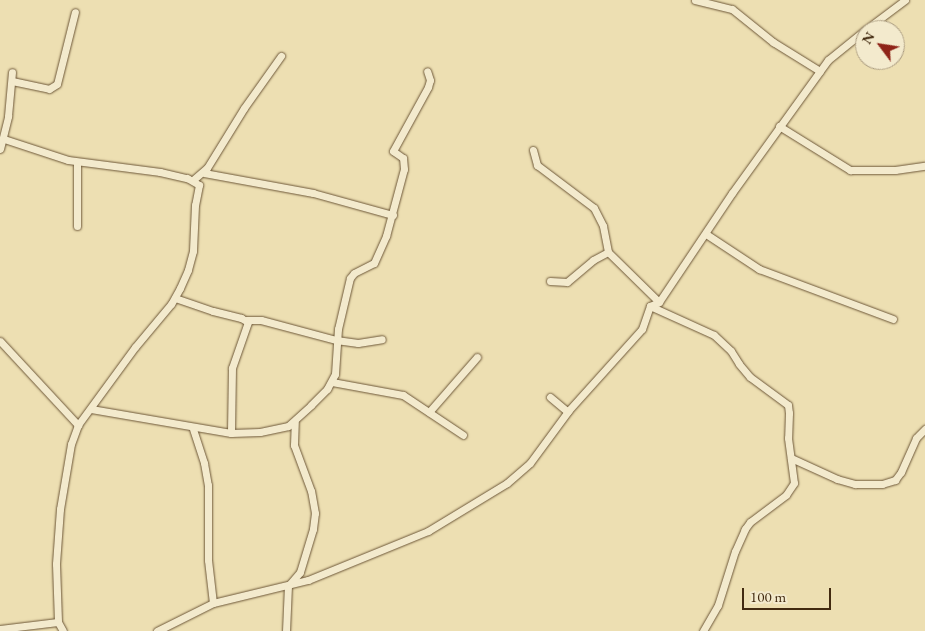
<!DOCTYPE html>
<html>
<head>
<meta charset="utf-8">
<style>
  body { margin:0 }
  #map { position:relative; width:925px; height:631px; overflow:hidden; background:#eddfb2; font-family:"EB Garamond",serif }
  div>[style] { position:absolute }
  .roads { filter:drop-shadow(0 0 1px #6d5738) drop-shadow(0 0 1px #6d5738) }
  .minor>* { height:7px; margin:-3.5px; padding:0 3.5px; transform-origin:3.5px; border-radius:3.5px; background:#f3eacd }
  span { translate:-50% -50%; white-space:nowrap; text-align:center; line-height:1.15; -webkit-text-stroke:4px #f3eacd; paint-order:stroke }
  .north { position:absolute; left:855px; top:20px; width:50px; height:50px; box-sizing:border-box; background:#f3eacd; border:1px solid #ac9d81; border-radius:50%; rotate:301deg; font-size:14px; font-weight:700; line-height:20px; text-align:center; color:#422a10 }
  .north::after { content:''; display:block; margin:auto; width:18px; height:22px; background:#8f2418; clip-path:polygon(50% 0,100% 100%,50% 72%,0 100%) }
  .scale { position:absolute; left:742px; top:588px; width:89px; height:22px; box-sizing:border-box; border:2px solid #422a10; border-top:0; padding-left:6px; font-size:15px; line-height:18px; white-space:nowrap; color:#422a10; -webkit-text-stroke:4px #f3eacd; paint-order:stroke }
</style>
</head>
<body>
<div id="map">
  <div class="roads">
    <div class="minor">
      <i style="left:695px;top:0;width:38px;rotate:14deg"></i>
      <i style="left:732px;top:9px;width:53px;rotate:38.8deg"></i>
      <i style="left:773px;top:42px;width:55px;rotate:31.7deg"></i>
      <i style="left:865px;top:30px;width:50px;rotate:-36.9deg"></i>
      <i style="left:12px;top:81px;width:38px;rotate:12deg"></i>
      <i style="left:49px;top:89px;width:9px;rotate:-32deg"></i>
      <i style="left:57px;top:84px;width:74px;rotate:-76deg"></i>
      <i style="left:779px;top:126px;width:84px;rotate:31.8deg"></i>
      <i style="left:850px;top:170px;width:45px"></i>
      <i style="left:895px;top:170px;width:30px;rotate:-8deg"></i>
      <i style="left:4px;top:139px;width:67px;rotate:18.2deg"></i>
      <i style="left:68px;top:160px;width:93px;rotate:7.4deg"></i>
      <i style="left:160px;top:172px;width:28px;rotate:13deg"></i>
      <i style="left:187px;top:178px;width:14px;rotate:30deg"></i>
      <i style="left:199px;top:185px;width:20px;rotate:101deg"></i>
      <i style="left:195px;top:205px;width:46px;rotate:92.5deg"></i>
      <i style="left:193px;top:251px;width:20px;rotate:105deg"></i>
      <i style="left:188px;top:270px;width:20px;rotate:114deg"></i>
      <i style="left:180px;top:288px;width:18px;rotate:119deg"></i>
      <i style="left:171px;top:304px;width:56px;rotate:129.9deg"></i>
      <i style="left:135px;top:347px;width:97px;rotate:126.2deg"></i>
      <i style="left:78px;top:425px;width:20px;rotate:110deg"></i>
      <i style="left:71px;top:444px;width:66px;rotate:99.6deg"></i>
      <i style="left:60px;top:509px;width:55px;rotate:94.2deg"></i>
      <i style="left:56px;top:564px;width:58px;rotate:88deg"></i>
      <i style="left:58px;top:622px;width:10px;rotate:61deg"></i>
      <i style="left:0;top:149px;width:34px;rotate:-76deg"></i>
      <i style="left:8px;top:116px;width:44px;rotate:-84.8deg"></i>
      <i style="left:533px;top:150px;width:16px;rotate:75deg"></i>
      <i style="left:537px;top:165px;width:71px;rotate:37deg"></i>
      <i style="left:594px;top:208px;width:20px;rotate:63deg"></i>
      <i style="left:603px;top:226px;width:26px;rotate:79deg"></i>
      <i style="left:608px;top:252px;width:71px;rotate:44.4deg"></i>
      <i style="left:204px;top:173px;width:111px;rotate:10.4deg"></i>
      <i style="left:313px;top:193px;width:83px;rotate:15.4deg"></i>
      <i style="left:193px;top:180px;width:18px;rotate:-41deg"></i>
      <i style="left:207px;top:168px;width:70px;rotate:-58.3deg"></i>
      <i style="left:244px;top:108px;width:64px;rotate:-54.6deg"></i>
      <i style="left:77px;top:226px;width:64px;rotate:-90deg"></i>
      <i style="left:706px;top:234px;width:64px;rotate:33.4deg"></i>
      <i style="left:759px;top:269px;width:143px;rotate:20.5deg"></i>
      <i style="left:550px;top:281px;width:17px;rotate:3deg"></i>
      <i style="left:567px;top:282px;width:34px;rotate:-40deg"></i>
      <i style="left:593px;top:260px;width:17px;rotate:-28deg"></i>
      <i style="left:175px;top:298px;width:40px;rotate:18.9deg"></i>
      <i style="left:213px;top:311px;width:29px;rotate:14deg"></i>
      <i style="left:241px;top:318px;width:8px;rotate:30deg"></i>
      <i style="left:248px;top:322px;width:49px;rotate:109.2deg"></i>
      <i style="left:232px;top:368px;width:65px;rotate:90.9deg"></i>
      <i style="left:650px;top:306px;width:70px;rotate:24.4deg"></i>
      <i style="left:714px;top:335px;width:23px;rotate:43deg"></i>
      <i style="left:731px;top:351px;width:15px;rotate:58deg"></i>
      <i style="left:739px;top:364px;width:17px;rotate:50deg"></i>
      <i style="left:750px;top:377px;width:47px;rotate:36.4deg"></i>
      <i style="left:788px;top:405px;width:8px;rotate:83deg"></i>
      <i style="left:789px;top:413px;width:25px;rotate:92deg"></i>
      <i style="left:788px;top:438px;width:45px;rotate:82.4deg"></i>
      <i style="left:794px;top:483px;width:14px;rotate:124deg"></i>
      <i style="left:786px;top:495px;width:45px;rotate:143.1deg"></i>
      <i style="left:750px;top:522px;width:9px;rotate:126deg"></i>
      <i style="left:745px;top:529px;width:24px;rotate:114deg"></i>
      <i style="left:735px;top:551px;width:57px;rotate:107.5deg"></i>
      <i style="left:718px;top:605px;width:30px;rotate:120deg"></i>
      <i style="left:246px;top:320px;width:15px"></i>
      <i style="left:261px;top:320px;width:78px;rotate:14.9deg"></i>
      <i style="left:336px;top:340px;width:22px;rotate:8deg"></i>
      <i style="left:358px;top:343px;width:24px;rotate:-9deg"></i>
      <i style="left:0;top:341px;width:115px;rotate:47.1deg"></i>
      <i style="left:332px;top:382px;width:72px;rotate:10.4deg"></i>
      <i style="left:403px;top:395px;width:72px;rotate:33.7deg"></i>
      <i style="left:550px;top:397px;width:23px;rotate:40deg"></i>
      <i style="left:91px;top:409px;width:142px;rotate:9.7deg"></i>
      <i style="left:231px;top:433px;width:29px;rotate:-2deg"></i>
      <i style="left:260px;top:432px;width:29px;rotate:-12deg"></i>
      <i style="left:288px;top:426px;width:31px;rotate:-42deg"></i>
      <i style="left:311px;top:405px;width:23px;rotate:-45deg"></i>
      <i style="left:327px;top:389px;width:17px;rotate:-62deg"></i>
      <i style="left:335px;top:374px;width:45px;rotate:-86.2deg"></i>
      <i style="left:338px;top:329px;width:52px;rotate:-76.8deg"></i>
      <i style="left:350px;top:278px;width:6px;rotate:-51deg"></i>
      <i style="left:354px;top:273px;width:22px;rotate:-27deg"></i>
      <i style="left:374px;top:263px;width:30px;rotate:-66deg"></i>
      <i style="left:386px;top:236px;width:69px;rotate:-75deg"></i>
      <i style="left:404px;top:169px;width:11px;rotate:-95deg"></i>
      <i style="left:403px;top:158px;width:12px;rotate:-145deg"></i>
      <i style="left:393px;top:151px;width:73px;rotate:-61.3deg"></i>
      <i style="left:428px;top:87px;width:7px;rotate:-74deg"></i>
      <i style="left:430px;top:80px;width:9px;rotate:-108deg"></i>
      <i style="left:429px;top:412px;width:73px;rotate:-48.9deg"></i>
      <i style="left:193px;top:429px;width:36px;rotate:72deg"></i>
      <i style="left:204px;top:463px;width:22px;rotate:80deg"></i>
      <i style="left:208px;top:485px;width:75px;rotate:90deg"></i>
      <i style="left:208px;top:560px;width:43px;rotate:83.4deg"></i>
      <i style="left:791px;top:458px;width:51px;rotate:24.5deg"></i>
      <i style="left:837px;top:479px;width:19px;rotate:16deg"></i>
      <i style="left:855px;top:484px;width:27px"></i>
      <i style="left:882px;top:484px;width:14px;rotate:-17deg"></i>
      <i style="left:895px;top:480px;width:10px;rotate:-53deg"></i>
      <i style="left:901px;top:472px;width:37px;rotate:-66deg"></i>
      <i style="left:916px;top:438px;width:13px;rotate:-45deg"></i>
      <i style="left:0;top:629px;width:58px;rotate:-6.9deg"></i>
      <i style="left:157px;top:631px;width:63px;rotate:-26.6deg"></i>
      <i style="left:213px;top:603px;width:98px;rotate:-13.6deg"></i>
      <i style="left:308px;top:580px;width:130px;rotate:-22.2deg"></i>
      <i style="left:428px;top:531px;width:92px;rotate:-31.3deg"></i>
      <i style="left:507px;top:483px;width:30px;rotate:-41deg"></i>
      <i style="left:530px;top:463px;width:66px;rotate:-53.7deg"></i>
      <i style="left:569px;top:410px;width:109px;rotate:-48deg"></i>
      <i style="left:642px;top:329px;width:24px;rotate:-71deg"></i>
      <i style="left:650px;top:306px;width:10px;rotate:-24deg"></i>
      <i style="left:659px;top:302px;width:131px;rotate:-56.2deg"></i>
      <i style="left:732px;top:193px;width:150px;rotate:-54.2deg"></i>
      <i style="left:820px;top:71px;width:14px;rotate:-54deg"></i>
      <i style="left:828px;top:60px;width:48px;rotate:-39deg"></i>
      <i style="left:286px;top:631px;width:45px;rotate:-87.5deg"></i>
      <i style="left:288px;top:586px;width:18px;rotate:-49deg"></i>
      <i style="left:300px;top:572px;width:45px;rotate:-73.2deg"></i>
      <i style="left:313px;top:529px;width:16px;rotate:-83deg"></i>
      <i style="left:315px;top:513px;width:22px;rotate:-100deg"></i>
      <i style="left:311px;top:491px;width:49px;rotate:-110.3deg"></i>
      <i style="left:294px;top:445px;width:23px;rotate:-88deg"></i>
    </div>
  </div>
  <div class="north">N</div>
  <div class="scale">100 m</div>
</div>
</body>
</html>
